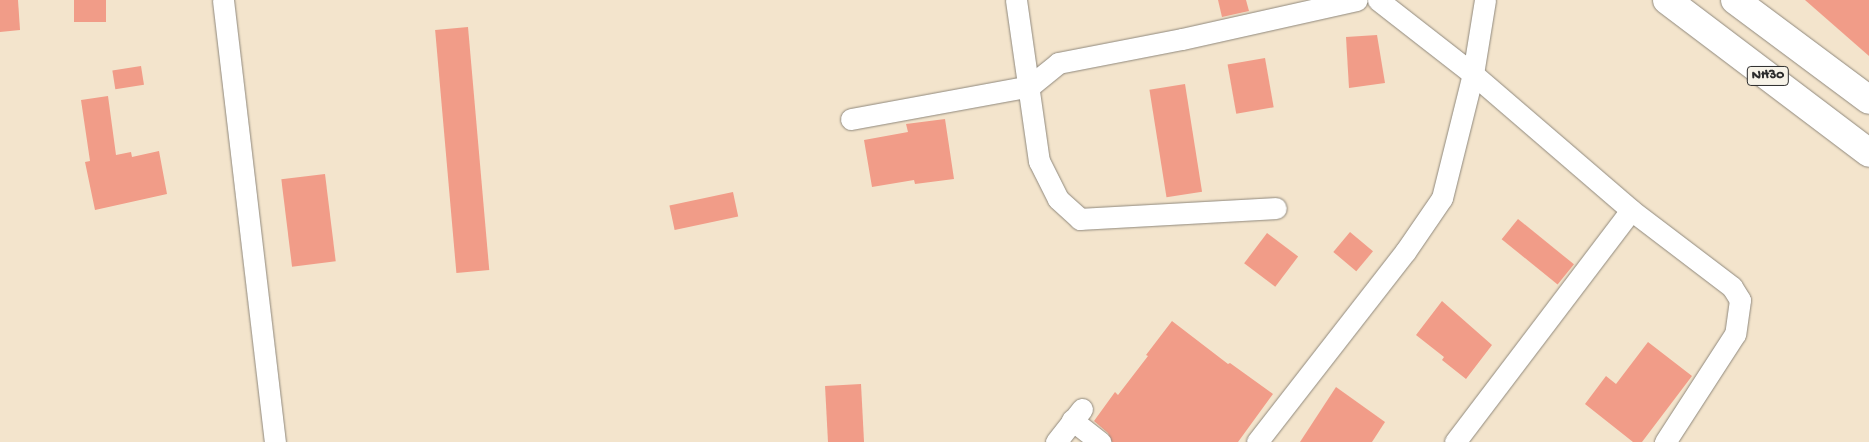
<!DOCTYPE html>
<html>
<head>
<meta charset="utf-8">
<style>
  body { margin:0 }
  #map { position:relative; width:1869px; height:442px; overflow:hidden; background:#f3e4cc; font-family:"Gochi Hand",sans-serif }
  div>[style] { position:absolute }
  .building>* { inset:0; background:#f19c88; transform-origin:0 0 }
  .roads { filter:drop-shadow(0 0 1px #8f887c) drop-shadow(0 0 1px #8f887c) }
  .street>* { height:21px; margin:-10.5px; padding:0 10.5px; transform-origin:10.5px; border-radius:10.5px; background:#fff }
  .highway>* { height:28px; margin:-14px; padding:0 14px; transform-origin:14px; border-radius:14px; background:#fff }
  span { translate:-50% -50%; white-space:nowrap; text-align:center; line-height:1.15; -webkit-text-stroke:4.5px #f7f3e8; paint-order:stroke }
  .shield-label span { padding:1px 4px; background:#f7f3e8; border:1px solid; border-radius:4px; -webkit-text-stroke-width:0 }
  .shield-label { font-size:14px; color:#2b2b2b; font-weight:700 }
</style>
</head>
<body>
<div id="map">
  <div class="building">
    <i style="clip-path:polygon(0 0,18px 0,20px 30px,0 32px)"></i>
    <i style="left:74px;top:0;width:32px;height:22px"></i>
    <i style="clip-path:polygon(1218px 0,1246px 0,1249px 11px,1222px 17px)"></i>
    <i style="clip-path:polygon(1805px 0,1869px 0,1869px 56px)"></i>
    <i style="left:468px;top:27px;width:244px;height:33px;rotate:85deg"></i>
    <i style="clip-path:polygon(1377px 35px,1385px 83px,1349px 88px,1346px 37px)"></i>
    <i style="left:1265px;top:58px;width:50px;height:38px;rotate:80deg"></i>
    <i style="left:141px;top:66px;width:19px;height:29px;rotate:81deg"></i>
    <i style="left:1185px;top:84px;width:109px;height:36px;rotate:81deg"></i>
    <i style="clip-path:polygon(108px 96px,116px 155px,131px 152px,132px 157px,159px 151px,167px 194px,95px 210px,85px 162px,90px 161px,81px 100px)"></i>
    <i style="clip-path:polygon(945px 119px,954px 179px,915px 184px,914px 180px,872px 187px,864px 140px,908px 132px,906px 124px)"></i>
    <i style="left:325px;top:174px;width:88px;height:44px;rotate:83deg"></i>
    <i style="left:733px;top:192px;width:25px;height:65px;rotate:78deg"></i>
    <i style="left:1518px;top:219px;width:72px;height:26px;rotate:39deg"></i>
    <i style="left:1350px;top:232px;width:30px;height:26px;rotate:40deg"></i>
    <i style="left:1267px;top:233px;width:39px;height:38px;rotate:37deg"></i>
    <i style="clip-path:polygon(1442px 301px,1492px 345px,1466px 379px,1442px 360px,1444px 357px,1416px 335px)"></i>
    <i style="clip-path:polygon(1172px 321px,1228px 364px,1230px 363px,1273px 394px,1238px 442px,1112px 442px,1108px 433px,1094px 421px,1115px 392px,1118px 395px,1148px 356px,1146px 355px)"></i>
    <i style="clip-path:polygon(1648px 342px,1692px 376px,1642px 442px,1633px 442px,1585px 404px,1606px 376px,1616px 384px)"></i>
    <i style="left:861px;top:384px;width:58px;height:36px;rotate:87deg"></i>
    <i style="clip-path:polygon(1336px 387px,1385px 422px,1372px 442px,1300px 442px)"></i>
  </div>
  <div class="roads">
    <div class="street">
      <i style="left:223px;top:0;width:445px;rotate:83.3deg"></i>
      <i style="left:1016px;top:0;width:163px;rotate:81.9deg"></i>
      <i style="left:1039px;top:161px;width:42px;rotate:63.4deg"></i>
      <i style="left:1058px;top:199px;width:30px;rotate:42deg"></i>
      <i style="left:1080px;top:219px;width:196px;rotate:-3.2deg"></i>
      <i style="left:1378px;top:0;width:120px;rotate:37.9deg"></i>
      <i style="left:1473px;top:74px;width:208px;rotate:40.7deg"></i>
      <i style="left:1631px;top:210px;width:127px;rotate:37.3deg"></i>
      <i style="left:1732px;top:287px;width:15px;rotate:58deg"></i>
      <i style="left:1740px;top:300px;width:34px;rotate:98deg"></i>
      <i style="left:1735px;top:334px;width:129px;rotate:122.9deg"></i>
      <i style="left:851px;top:119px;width:182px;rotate:-10.4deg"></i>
      <i style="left:1030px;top:86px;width:36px;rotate:-39deg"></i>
      <i style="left:1058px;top:63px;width:126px;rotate:-11deg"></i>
      <i style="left:1182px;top:39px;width:179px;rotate:-12.6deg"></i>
      <i style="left:1072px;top:420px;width:36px;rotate:38deg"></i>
      <i style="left:1056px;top:442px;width:42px;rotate:-51.8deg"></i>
      <i style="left:1257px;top:442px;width:241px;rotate:-52.1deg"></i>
      <i style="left:1405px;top:252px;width:65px;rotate:-55.6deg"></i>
      <i style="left:1442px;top:198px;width:128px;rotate:-76deg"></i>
      <i style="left:1473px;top:74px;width:75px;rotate:-80.8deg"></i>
      <i style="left:1455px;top:442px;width:291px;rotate:-52.8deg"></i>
    </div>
    <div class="highway">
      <i style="left:1667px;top:0;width:253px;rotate:37.1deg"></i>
      <i style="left:1735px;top:0;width:167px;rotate:36.7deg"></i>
    </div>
  </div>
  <div class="shield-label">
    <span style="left:1768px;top:76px">NH30</span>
  </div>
</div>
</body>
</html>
